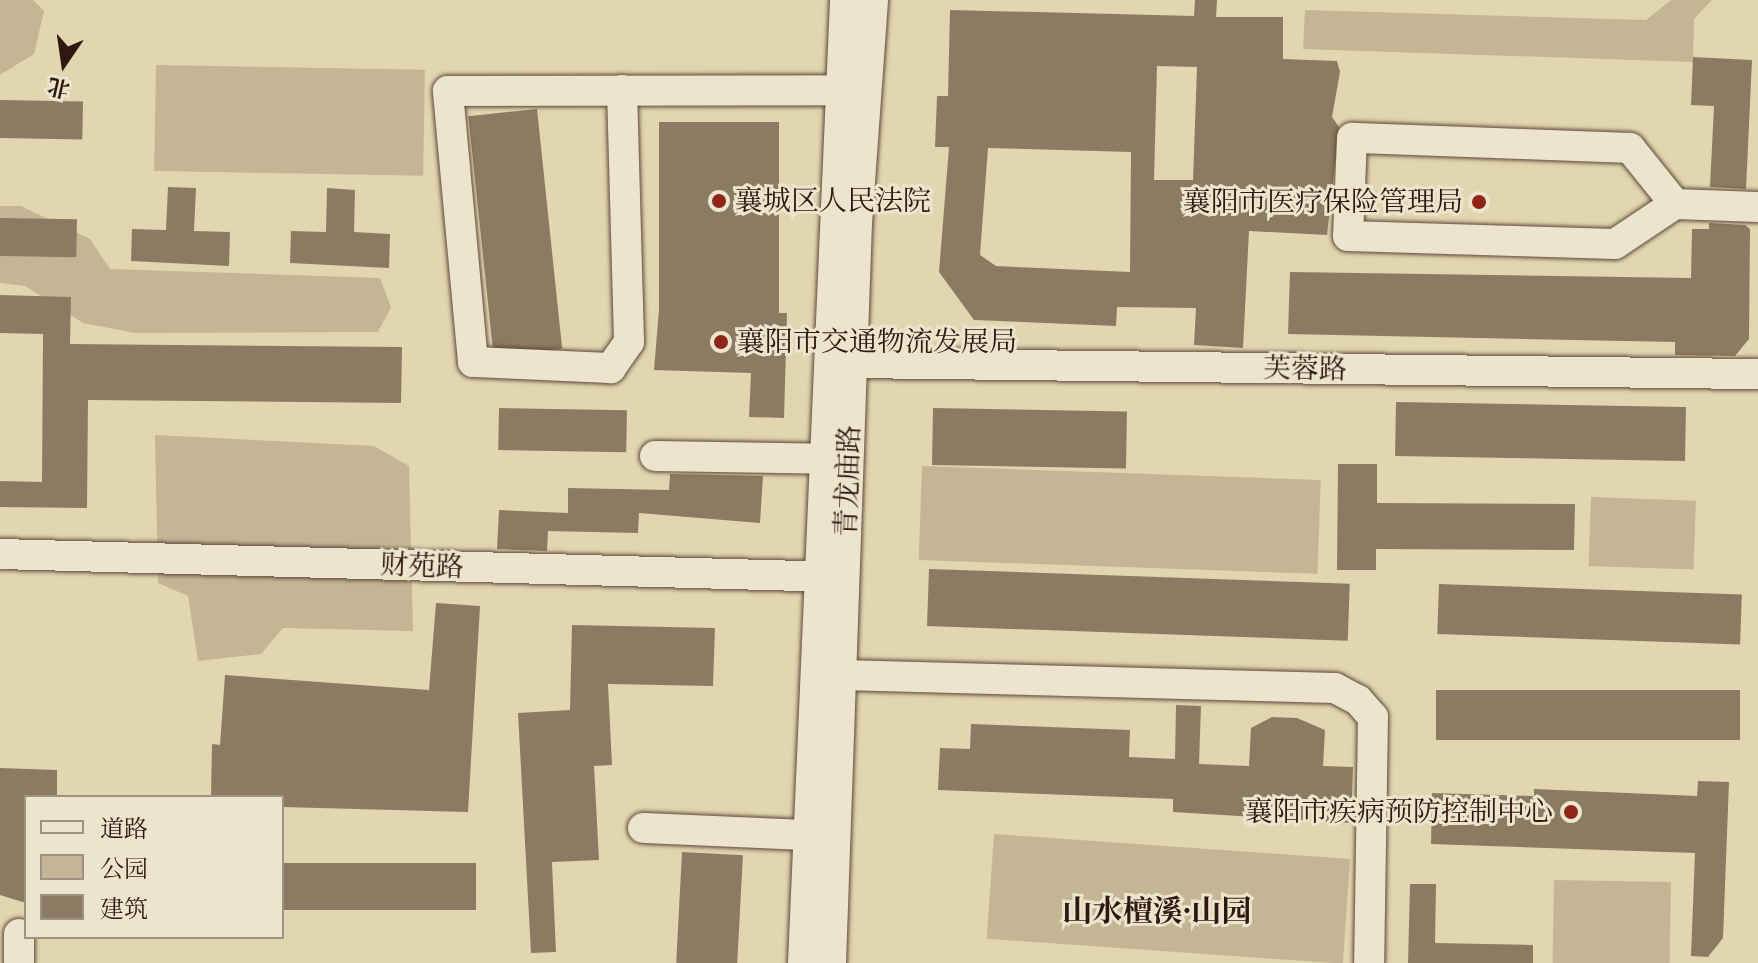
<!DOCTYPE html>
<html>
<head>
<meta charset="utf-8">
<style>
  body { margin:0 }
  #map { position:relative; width:1758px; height:963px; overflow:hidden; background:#e2d6b0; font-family:Cardo,"Noto Serif SC",serif }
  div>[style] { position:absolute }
  .green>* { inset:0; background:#c4b695; transform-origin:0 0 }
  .building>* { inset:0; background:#8c7b63; transform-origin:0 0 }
  .roads { filter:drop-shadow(0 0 2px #5c4837) drop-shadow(0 0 2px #5c4837) }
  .minor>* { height:30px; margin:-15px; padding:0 15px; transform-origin:15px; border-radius:15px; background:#ece4cc }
  .dots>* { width:22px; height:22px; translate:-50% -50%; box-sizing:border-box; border:4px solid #ece4cc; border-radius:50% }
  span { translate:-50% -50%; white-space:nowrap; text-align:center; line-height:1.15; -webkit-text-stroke:6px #ece4cc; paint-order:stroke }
  .poi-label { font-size:28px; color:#2f180f }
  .left { translate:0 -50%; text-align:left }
  .right { translate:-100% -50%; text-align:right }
  .street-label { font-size:28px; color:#2f180f }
  .neighbourhood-label { font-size:30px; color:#2f180f; font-weight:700 }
  .legend { position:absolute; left:24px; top:795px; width:260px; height:144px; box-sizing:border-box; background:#ece4cc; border:2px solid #a09280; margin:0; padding:10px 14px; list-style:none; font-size:24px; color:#2f180f }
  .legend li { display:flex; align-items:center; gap:16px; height:40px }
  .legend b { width:40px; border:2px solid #a09280 }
  .north { position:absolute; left:24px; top:24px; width:80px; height:80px; -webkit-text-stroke:6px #ece4cc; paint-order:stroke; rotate:193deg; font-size:22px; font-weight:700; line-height:32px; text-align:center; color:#2f180f }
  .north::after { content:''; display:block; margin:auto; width:28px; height:36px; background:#2f180f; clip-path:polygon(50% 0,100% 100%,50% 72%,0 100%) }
</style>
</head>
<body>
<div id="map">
  <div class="green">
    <i style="clip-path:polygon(0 0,33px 0,44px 11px,34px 54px,0 75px)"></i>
    <i style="clip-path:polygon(1671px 0,1712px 0,1694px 19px,1693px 62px,1303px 49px,1305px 10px,1646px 20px)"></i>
    <i style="left:156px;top:65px;width:269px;height:106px;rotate:1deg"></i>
    <i style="clip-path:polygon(0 206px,21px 206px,90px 239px,110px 269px,380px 278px,391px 307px,378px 332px,135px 333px,83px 323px,25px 286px,0 283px)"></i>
    <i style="clip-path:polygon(155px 435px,374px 446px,409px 466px,413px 631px,283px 628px,261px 654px,198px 661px,188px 596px,158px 583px)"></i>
    <i style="left:922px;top:466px;width:399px;height:94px;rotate:2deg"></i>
    <i style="left:1591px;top:497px;width:105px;height:69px;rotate:2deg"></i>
    <i style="left:994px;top:834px;width:357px;height:105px;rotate:4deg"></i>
    <i style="left:1554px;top:880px;width:117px;height:83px;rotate:1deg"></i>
  </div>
  <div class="building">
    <i style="clip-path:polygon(evenodd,1195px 0,1217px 0,1216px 17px,1283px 17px,1283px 59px,1337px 61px,1340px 72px,1332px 117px,1339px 127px,1327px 235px,1249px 231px,1243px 348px,1194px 345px,1196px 308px,1117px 307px,1116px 326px,974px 320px,939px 272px,949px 147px,935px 147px,937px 96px,948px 96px,950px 10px,1194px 16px,1195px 0,1157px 66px,1197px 67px,1193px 180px,1154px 180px,1157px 66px,1195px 0,988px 148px,1131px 152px,1130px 272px,996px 266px,980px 255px,988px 148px)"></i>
    <i style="clip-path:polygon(1693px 57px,1752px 60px,1746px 189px,1710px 187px,1714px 106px,1691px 105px)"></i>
    <i style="left:0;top:100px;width:83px;height:38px;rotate:1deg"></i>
    <i style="left:537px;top:109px;width:241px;height:69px;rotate:84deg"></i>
    <i style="clip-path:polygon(659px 122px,779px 122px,779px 313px,787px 313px,784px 418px,749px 417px,751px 373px,654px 370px,659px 309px)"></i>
    <i style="clip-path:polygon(168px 187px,196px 188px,194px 231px,230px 232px,229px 266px,131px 261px,132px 229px,166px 230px)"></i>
    <i style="clip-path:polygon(327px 188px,355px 190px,354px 232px,390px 234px,389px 268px,290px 263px,291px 231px,326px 232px)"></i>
    <i style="left:0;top:218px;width:77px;height:38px;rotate:1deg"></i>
    <i style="clip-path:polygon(1709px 223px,1745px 225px,1750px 229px,1749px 339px,1735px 356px,1675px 355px,1675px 342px,1288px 334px,1290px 272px,1691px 278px,1692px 229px,1709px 229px)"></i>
    <i style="clip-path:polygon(0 295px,71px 297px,70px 344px,402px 347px,401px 403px,88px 400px,87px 508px,0 507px,0 481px,42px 482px,43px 334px,0 333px)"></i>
    <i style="left:1396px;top:402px;width:290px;height:54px;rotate:1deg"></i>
    <i style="left:499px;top:408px;width:128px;height:42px;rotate:1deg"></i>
    <i style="left:933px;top:408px;width:194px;height:57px;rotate:1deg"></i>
    <i style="clip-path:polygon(1338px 464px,1377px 464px,1377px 503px,1575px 504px,1574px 550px,1376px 549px,1376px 570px,1337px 570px)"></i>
    <i style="clip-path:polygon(670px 474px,763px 476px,760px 523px,639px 513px,638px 533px,548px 531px,547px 551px,497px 549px,499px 510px,568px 513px,568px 488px,669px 490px)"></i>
    <i style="left:929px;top:569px;width:421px;height:57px;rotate:2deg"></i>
    <i style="left:1439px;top:584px;width:303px;height:50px;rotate:2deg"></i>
    <i style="clip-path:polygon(436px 603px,480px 606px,468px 812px,282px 807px,282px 797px,211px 797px,212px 744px,220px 745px,225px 675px,429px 690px)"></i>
    <i style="clip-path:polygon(572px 625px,715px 628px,713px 686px,608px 684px,612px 765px,594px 766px,599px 860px,552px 862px,556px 952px,531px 953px,518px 713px,570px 710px)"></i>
    <i style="left:1436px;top:690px;width:304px;height:50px"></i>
    <i style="clip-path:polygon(1176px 705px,1201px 706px,1199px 764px,1249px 766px,1251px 728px,1272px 717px,1297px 718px,1325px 730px,1323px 766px,1353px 767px,1351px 823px,1173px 812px,1173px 799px,938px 790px,940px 748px,970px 749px,971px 724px,1130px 730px,1129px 757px,1175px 759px)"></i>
    <i style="clip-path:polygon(0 768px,57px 770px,57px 797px,26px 797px,26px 903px,0 895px)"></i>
    <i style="clip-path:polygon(1698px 781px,1729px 782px,1723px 938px,1708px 957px,1691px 956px,1695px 853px,1431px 844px,1432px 793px,1534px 796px,1534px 789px,1697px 796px)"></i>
    <i style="left:682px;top:852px;width:61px;height:111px;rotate:3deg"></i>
    <i style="left:282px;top:863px;width:194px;height:47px"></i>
    <i style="clip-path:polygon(1410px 884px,1436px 884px,1435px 943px,1533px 945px,1533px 963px,1408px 963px)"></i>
  </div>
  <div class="roads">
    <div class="minor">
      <i style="left:622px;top:90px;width:252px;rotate:88.4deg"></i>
      <i style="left:629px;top:342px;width:32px;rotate:125deg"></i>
      <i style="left:611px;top:368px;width:138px;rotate:-177.5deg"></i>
      <i style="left:473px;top:362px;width:272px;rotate:-95.3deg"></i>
      <i style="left:448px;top:91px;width:418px;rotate:-0.1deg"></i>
      <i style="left:1675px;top:204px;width:72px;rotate:-128.8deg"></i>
      <i style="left:1630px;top:148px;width:278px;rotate:-177.9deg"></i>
      <i style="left:1352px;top:138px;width:98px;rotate:92.3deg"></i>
      <i style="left:1348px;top:236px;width:267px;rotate:1.7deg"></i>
      <i style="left:1615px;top:244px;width:72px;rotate:-33.7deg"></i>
      <i style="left:1675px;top:204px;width:83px;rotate:2.1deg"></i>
      <i style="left:852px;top:363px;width:906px;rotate:0.7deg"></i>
      <i style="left:655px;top:456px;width:187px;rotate:0.9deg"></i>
      <i style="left:0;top:554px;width:838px;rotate:1.57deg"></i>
      <i style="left:841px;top:675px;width:494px;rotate:1.5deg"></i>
      <i style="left:1335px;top:688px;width:26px;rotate:28deg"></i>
      <i style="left:1358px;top:700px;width:23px;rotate:49deg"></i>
      <i style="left:1373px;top:717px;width:246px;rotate:90.9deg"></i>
      <i style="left:643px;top:828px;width:182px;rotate:2.5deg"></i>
      <i style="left:19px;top:963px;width:29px;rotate:-90deg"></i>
      <i style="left:803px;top:963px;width:964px;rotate:-87.5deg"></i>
      <i style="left:831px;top:963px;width:739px;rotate:-87.99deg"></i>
      <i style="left:857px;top:224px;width:225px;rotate:-85.9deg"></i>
    </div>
  </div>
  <div class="dots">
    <i style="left:719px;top:201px;background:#8f2418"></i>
    <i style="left:1479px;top:202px;background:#8f2418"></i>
    <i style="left:721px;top:342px;background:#8f2418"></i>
    <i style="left:1571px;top:812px;background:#8f2418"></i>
  </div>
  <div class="poi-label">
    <span class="left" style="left:735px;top:201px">襄城区人民法院</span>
    <span class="right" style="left:1463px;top:202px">襄阳市医疗保险管理局</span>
    <span class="left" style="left:737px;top:342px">襄阳市交通物流发展局</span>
    <span class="right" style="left:1553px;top:812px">襄阳市疾病预防控制中心</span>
  </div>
  <div class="street-label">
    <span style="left:1305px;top:369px;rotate:1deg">芙蓉路</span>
    <span style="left:848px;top:481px;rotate:-88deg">青龙庙路</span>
    <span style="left:422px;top:566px;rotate:2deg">财苑路</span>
  </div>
  <div class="neighbourhood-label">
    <span style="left:1157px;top:912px">山水檀溪·山园</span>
  </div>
  <ul class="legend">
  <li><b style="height:10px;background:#ece4cc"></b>道路</li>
  <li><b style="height:22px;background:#c4b695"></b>公园</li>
  <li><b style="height:22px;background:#8c7b63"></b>建筑</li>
  </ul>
  <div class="north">北</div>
</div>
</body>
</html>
